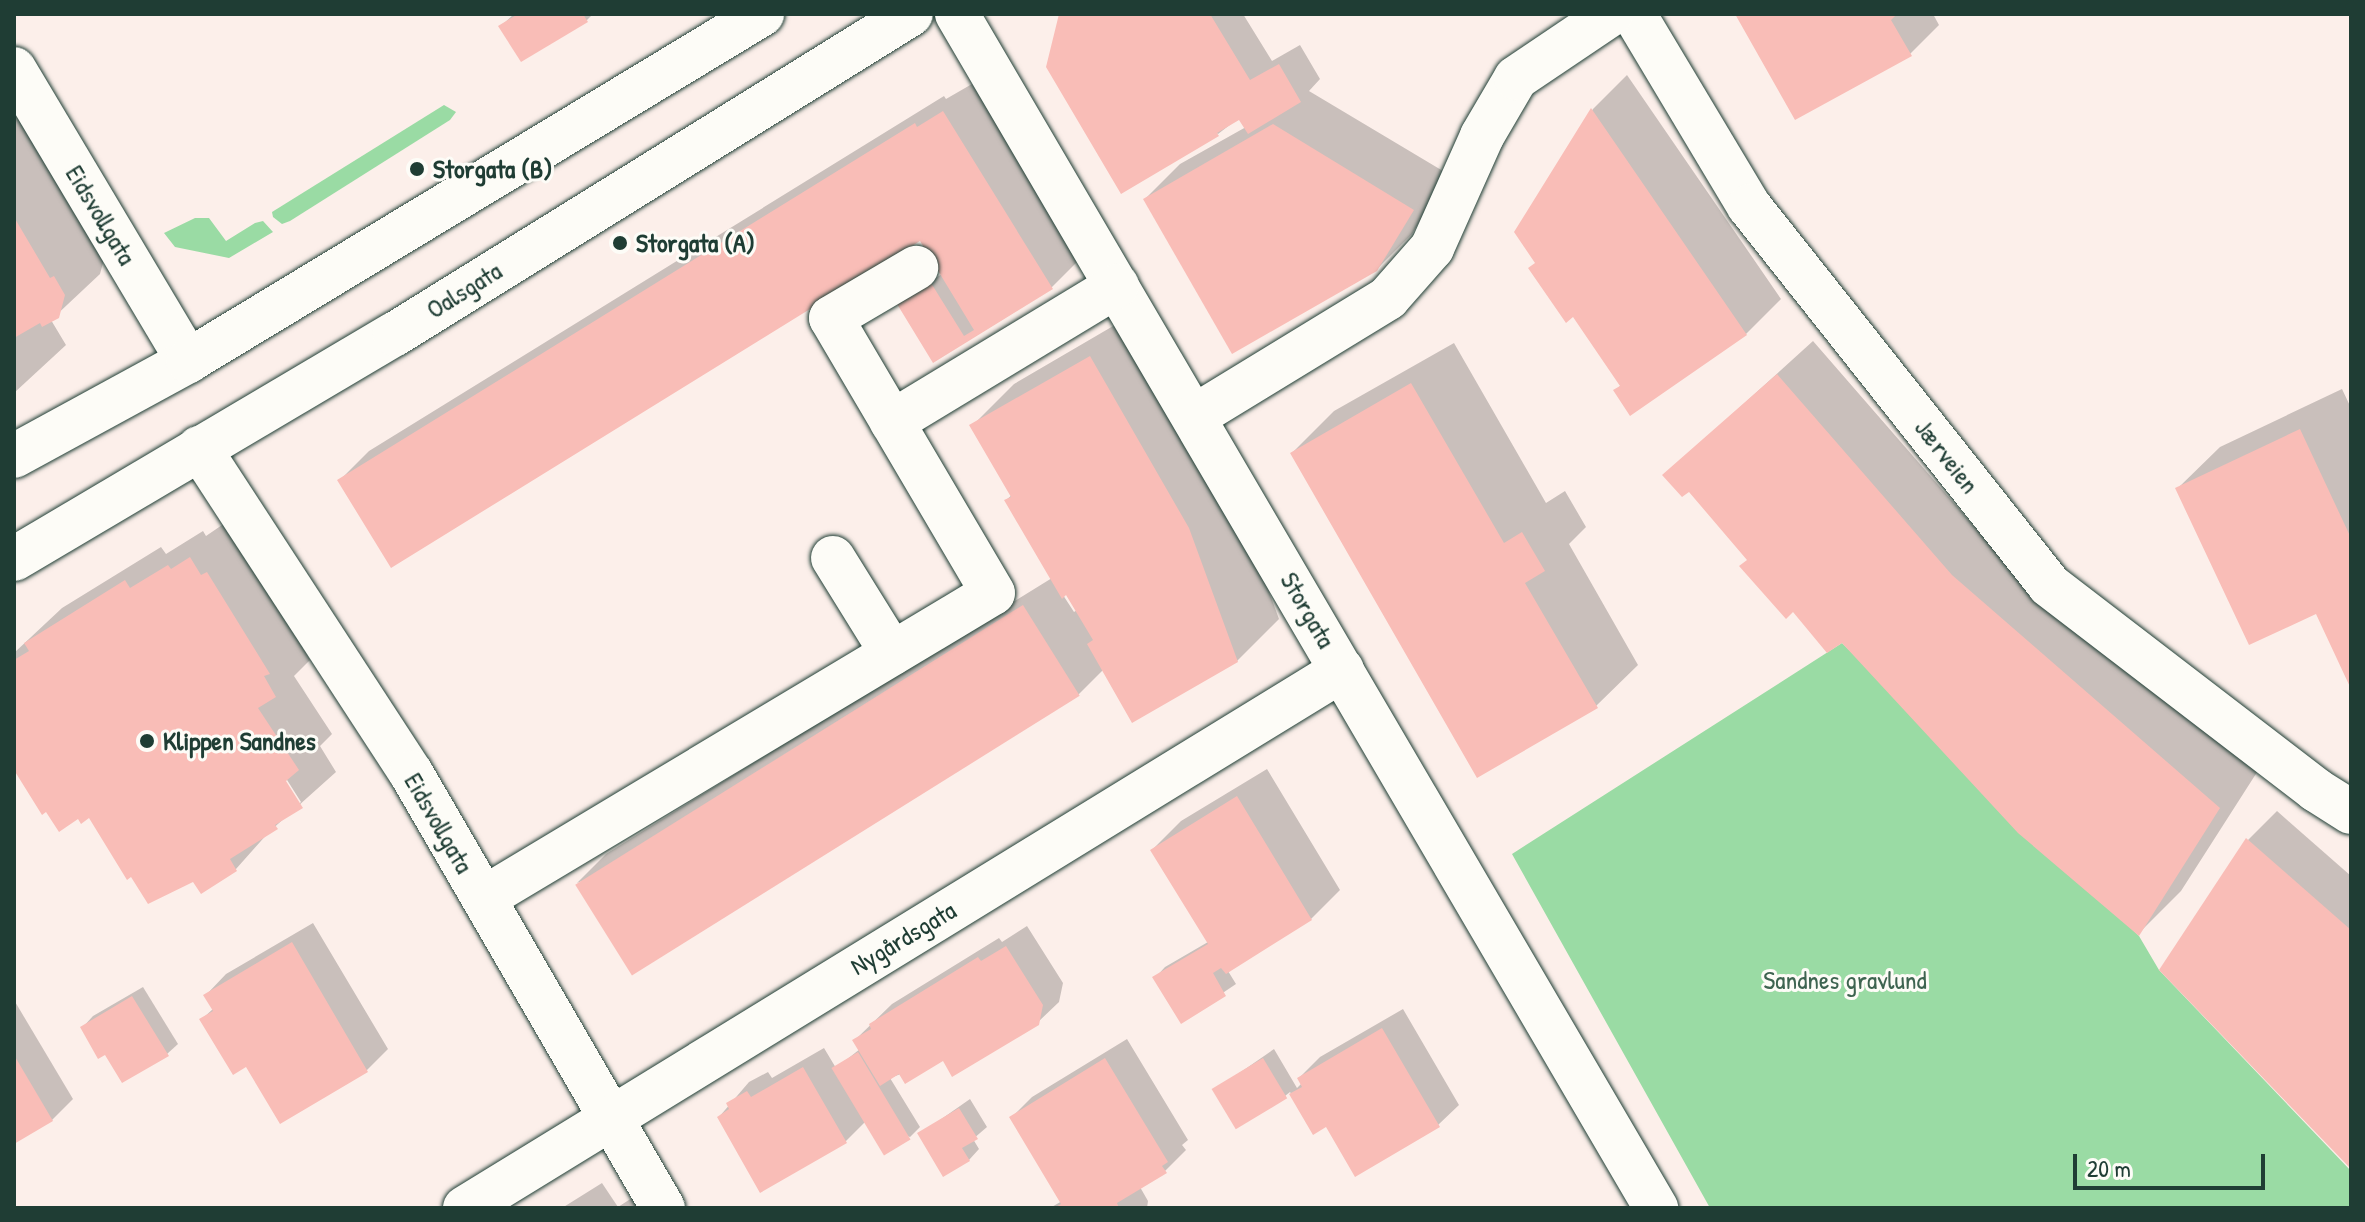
<!DOCTYPE html>
<html>
<head>
<meta charset="utf-8">
<style>
  body { margin:0 }
  #map { position:relative; width:2365px; height:1222px; overflow:hidden; background:#fcefea; font-family:"Patrick Hand",sans-serif }
  div>[style] { position:absolute }
  .green>* { inset:0; background:#9adba4 }
  .shadow>* { inset:0; background:#0003 }
  .building>* { inset:0; background:#f9bdb7; transform-origin:0 0 }
  .roads { filter:drop-shadow(0 0 2px #1f3d34) drop-shadow(0 0 2px #1f3d34) }
  .minor>* { height:44px; margin:-22px; padding:0 22px; transform-origin:22px; border-radius:22px; background:#fdfcf7 }
  .major>* { height:44px; margin:-22px; padding:0 22px; transform-origin:22px; border-radius:22px; background:#fdfcf7 }
  .dots>* { width:22px; height:22px; translate:-50% -50%; box-sizing:border-box; border:4px solid #fdfcf7; border-radius:50% }
  span { translate:-50% -50%; white-space:nowrap; text-align:center; line-height:1.15; -webkit-text-stroke:6px #fdfcf7; paint-order:stroke }
  .poi-label { font-size:26px; color:#1f3d34; font-weight:700 }
  .left { translate:0 -50%; text-align:left }
  .street-label { font-size:26px; color:#1f3d34 }
  .park-label { font-size:26px; color:#3e6450 }
  .frame { position:absolute; inset:0; border:16px solid #1f3d34; pointer-events:none }
  .scale { position:absolute; left:2073px; top:1154px; width:192px; height:36px; box-sizing:border-box; border:4px solid #1f3d34; border-top:0; padding-left:10px; font-size:24px; line-height:28px; white-space:nowrap; color:#1f3d34; -webkit-text-stroke:6px #fdfcf7; paint-order:stroke }
</style>
</head>
<body>
<div id="map">
  <div class="green">
    <i style="clip-path:polygon(444px 105px,456px 112px,450px 120px,290px 221px,282px 224px,273px 217px,272px 212px)"></i>
    <i style="clip-path:polygon(195px 218px,209px 218px,226px 241px,255px 223px,263px 221px,273px 232px,229px 258px,175px 247px,164px 233px)"></i>
    <i style="clip-path:polygon(1842px 643px,2139px 936px,2159px 970px,2351px 1171px,2351px 1208px,1710px 1208px,1512px 854px)"></i>
  </div>
  <div class="shadow">
    <i style="clip-path:polygon(514px 14px,593px 14px,587px 20px,501px 26px)"></i>
    <i style="clip-path:polygon(1061px 14px,1243px 14px,1272px 61px,1300px 45px,1320px 79px,1309px 91px,1448px 174px,1412px 234px,1376px 270px,1145px 199px,1180px 164px,1246px 127px,1240px 117px,1218px 134px)"></i>
    <i style="clip-path:polygon(1738px 14px,1933px 14px,1939px 25px,1910px 54px)"></i>
    <i style="clip-path:polygon(1627px 75px,1781px 299px,1746px 334px,1616px 390px,1622px 384px,1517px 232px,1593px 109px)"></i>
    <i style="clip-path:polygon(972px 84px,1080px 259px,1051px 288px,934px 360px,910px 294px,942px 274px,920px 238px,340px 480px,369px 451px,944px 96px,946px 99px)"></i>
    <i style="clip-path:polygon(14px 106px,106px 252px,100px 274px,51px 320px,66px 345px,14px 393px)"></i>
    <i style="clip-path:polygon(evenodd,1132px 315px,1230px 486px,1279px 619px,1237px 661px,1104px 669px,1078px 695px,577px 883px,606px 854px,1052px 578px,1006px 500px,1012px 495px,972px 426px,1014px 384px,1132px 315px,1067px 593px,1077px 610px,1074px 612px,1063px 595px,1067px 593px)"></i>
    <i style="clip-path:polygon(1813px 341px,1986px 540px,2261px 766px,2181px 891px,2139px 933px,1843px 641px,1749px 559px,1689px 489px,1665px 475px)"></i>
    <i style="clip-path:polygon(1454px 343px,1546px 503px,1565px 491px,1586px 527px,1569px 544px,1638px 665px,1596px 706px,1292px 453px,1334px 411px)"></i>
    <i style="clip-path:polygon(2342px 389px,2351px 408px,2351px 684px,2317px 611px,2178px 488px,2220px 447px)"></i>
    <i style="clip-path:polygon(evenodd,225px 523px,303px 637px,299px 641px,310px 660px,294px 676px,332px 734px,320px 746px,336px 772px,269px 832px,236px 869px,194px 879px,14px 766px,14px 653px,62px 608px,161px 547px,166px 554px,203px 531px,206px 536px,225px 523px,282px 772px,301px 802px,298px 805px,279px 774px,282px 772px)"></i>
    <i style="clip-path:polygon(1267px 769px,1340px 890px,1311px 919px,1228px 971px,1236px 984px,1181px 1021px,1155px 978px,1165px 967px,1208px 942px,1152px 850px,1181px 821px)"></i>
    <i style="clip-path:polygon(2277px 811px,2351px 876px,2351px 1167px,2248px 840px)"></i>
    <i style="clip-path:polygon(313px 923px,388px 1049px,367px 1070px,281px 1121px,247px 1065px,202px 1019px,214px 1008px,206px 995px,226px 974px)"></i>
    <i style="clip-path:polygon(1027px 926px,1063px 983px,1059px 1002px,1037px 1023px,890px 1078px,920px 1127px,910px 1137px,866px 1121px,846px 1141px,760px 1190px,719px 1117px,749px 1082px,768px 1072px,772px 1078px,824px 1048px,836px 1068px,860px 1049px,854px 1041px,892px 1004px,999px 938px,1002px 942px)"></i>
    <i style="clip-path:polygon(143px 987px,178px 1044px,167px 1054px,106px 1053px,83px 1027px,93px 1016px)"></i>
    <i style="clip-path:polygon(14px 1000px,73px 1099px,52px 1120px,14px 1142px)"></i>
    <i style="clip-path:polygon(1403px 1009px,1459px 1105px,1438px 1125px,1327px 1125px,1314px 1132px,1290px 1092px,1285px 1096px,1215px 1090px,1274px 1049px,1297px 1088px,1302px 1083px,1299px 1078px,1320px 1057px)"></i>
    <i style="clip-path:polygon(1127px 1039px,1188px 1140px,1182px 1145px,1186px 1150px,1165px 1171px,1140px 1187px,1148px 1201px,1147px 1208px,1050px 1208px,1062px 1201px,1011px 1118px,1032px 1097px)"></i>
    <i style="clip-path:polygon(970px 1099px,987px 1127px,973px 1139px,979px 1149px,969px 1160px,920px 1134px)"></i>
    <i style="clip-path:polygon(602px 1183px,618px 1207px,632px 1198px,638px 1208px,562px 1208px)"></i>
  </div>
  <div class="building">
    <i style="clip-path:polygon(518px 14px,583px 14px,588px 22px,521px 62px,498px 26px)"></i>
    <i style="clip-path:polygon(1059px 14px,1210px 14px,1250px 80px,1279px 64px,1301px 102px,1248px 134px,1239px 120px,1217px 133px,1219px 136px,1121px 194px,1046px 67px)"></i>
    <i style="clip-path:polygon(1735px 14px,1897px 14px,1891px 20px,1912px 56px,1795px 120px)"></i>
    <i style="clip-path:polygon(1591px 108px,1747px 335px,1630px 416px,1613px 390px,1620px 386px,1573px 317px,1566px 323px,1528px 268px,1535px 263px,1514px 232px)"></i>
    <i style="clip-path:polygon(943px 111px,1053px 289px,933px 363px,897px 304px,931px 283px,964px 336px,974px 330px,920px 241px,391px 568px,337px 480px,915px 123px,917px 127px)"></i>
    <i style="clip-path:polygon(1273px 124px,1414px 210px,1377px 271px,1232px 354px,1143px 199px)"></i>
    <i style="clip-path:polygon(14px 217px,50px 278px,54px 276px,65px 295px,59px 318px,42px 327px,40px 323px,14px 338px)"></i>
    <i style="clip-path:polygon(1090px 356px,1189px 528px,1238px 662px,1132px 723px,1087px 644px,1093px 640px,1066px 595px,1062px 599px,1004px 500px,1011px 497px,969px 425px)"></i>
    <i style="clip-path:polygon(1777px 374px,1952px 575px,2220px 808px,2139px 936px,2018px 833px,1842px 643px,1827px 653px,1793px 612px,1786px 619px,1739px 566px,1747px 560px,1689px 492px,1682px 497px,1662px 475px)"></i>
    <i style="clip-path:polygon(1411px 383px,1504px 543px,1522px 532px,1545px 571px,1525px 583px,1598px 708px,1477px 778px,1290px 453px)"></i>
    <i style="clip-path:polygon(2300px 429px,2351px 538px,2351px 689px,2316px 614px,2249px 645px,2175px 488px)"></i>
    <i style="clip-path:polygon(190px 557px,201px 575px,207px 572px,270px 674px,264px 676px,276px 697px,258px 708px,299px 770px,286px 781px,303px 808px,275px 825px,278px 829px,230px 859px,237px 871px,201px 894px,193px 882px,148px 904px,131px 877px,127px 880px,89px 818px,81px 824px,78px 819px,59px 832px,46px 812px,42px 815px,14px 770px,14px 660px,29px 651px,24px 643px,125px 580px,130px 588px,168px 565px,171px 569px)"></i>
    <i style="left:1023px;top:605px;width:107px;height:528px;rotate:58deg"></i>
    <i style="clip-path:polygon(1237px 796px,1312px 920px,1226px 974px,1221px 968px,1213px 973px,1226px 996px,1181px 1024px,1152px 977px,1208px 944px,1150px 850px)"></i>
    <i style="clip-path:polygon(2246px 838px,2351px 930px,2351px 1169px,2159px 970px)"></i>
    <i style="clip-path:polygon(292px 942px,368px 1072px,280px 1124px,246px 1067px,233px 1075px,199px 1019px,213px 1011px,203px 995px)"></i>
    <i style="clip-path:polygon(1006px 946px,1043px 1005px,1039px 1025px,952px 1077px,943px 1061px,905px 1084px,899px 1074px,880px 1086px,852px 1040px,871px 1029px,869px 1024px,978px 957px,981px 961px)"></i>
    <i style="clip-path:polygon(132px 996px,169px 1056px,122px 1083px,105px 1055px,98px 1059px,80px 1027px)"></i>
    <i style="clip-path:polygon(1382px 1028px,1440px 1127px,1355px 1177px,1326px 1127px,1313px 1135px,1289px 1094px,1302px 1087px,1297px 1078px)"></i>
    <i style="left:858px;top:1052px;width:102px;height:31px;rotate:59deg"></i>
    <i style="clip-path:polygon(14px 1055px,53px 1121px,14px 1144px)"></i>
    <i style="clip-path:polygon(1105px 1058px,1168px 1162px,1162px 1166px,1167px 1173px,1117px 1203px,1119px 1208px,1054px 1208px,1061px 1204px,1009px 1117px)"></i>
    <i style="left:1263px;top:1058px;width:47px;height:60px;rotate:59deg"></i>
    <i style="clip-path:polygon(803px 1067px,847px 1143px,760px 1193px,717px 1117px,729px 1109px,726px 1103px,747px 1091px,751px 1097px)"></i>
    <i style="clip-path:polygon(959px 1108px,978px 1139px,962px 1148px,970px 1161px,943px 1177px,917px 1133px)"></i>
  </div>
  <div class="roads">
    <div class="minor">
      <i style="left:957px;top:14px;width:1384px;rotate:59.65deg"></i>
      <i style="left:1634px;top:14px;width:224px;rotate:59.1deg"></i>
      <i style="left:1749px;top:206px;width:483px;rotate:51.6deg"></i>
      <i style="left:2049px;top:585px;width:337px;rotate:37.5deg"></i>
      <i style="left:2316px;top:790px;width:41px;rotate:32.2deg"></i>
      <i style="left:14px;top:69px;width:340px;rotate:59.2deg"></i>
      <i style="left:1195px;top:416px;width:226px;rotate:-31.4deg"></i>
      <i style="left:1388px;top:298px;width:67px;rotate:-48.7deg"></i>
      <i style="left:1432px;top:248px;width:123px;rotate:-65.9deg"></i>
      <i style="left:1482px;top:136px;width:67px;rotate:-59.6deg"></i>
      <i style="left:1516px;top:78px;width:115px;rotate:-34deg"></i>
      <i style="left:892px;top:422px;width:263px;rotate:-31.2deg"></i>
      <i style="left:199px;top:448px;width:388px;rotate:56.9deg"></i>
      <i style="left:411px;top:773px;width:503px;rotate:59.92deg"></i>
      <i style="left:833px;top:558px;width:112px;rotate:58.2deg"></i>
      <i style="left:484px;top:898px;width:593px;rotate:-30.93deg"></i>
      <i style="left:993px;top:593px;width:319px;rotate:-120.5deg"></i>
      <i style="left:831px;top:318px;width:99px;rotate:-30.5deg"></i>
      <i style="left:465px;top:1208px;width:1029px;rotate:-31.53deg"></i>
    </div>
    <div class="major">
      <i style="left:14px;top:456px;width:198px;rotate:-28.6deg"></i>
      <i style="left:188px;top:361px;width:671px;rotate:-31.15deg"></i>
      <i style="left:14px;top:559px;width:442px;rotate:-30.6deg"></i>
      <i style="left:395px;top:334px;width:607px;rotate:-31.81deg"></i>
    </div>
  </div>
  <div class="dots">
    <i style="left:417px;top:169px;background:#1f3d34"></i>
    <i style="left:620px;top:243px;background:#1f3d34"></i>
    <i style="left:147px;top:741px;background:#1f3d34"></i>
  </div>
  <div class="poi-label">
    <span class="left" style="left:433px;top:169px">Storgata (B)</span>
    <span class="left" style="left:636px;top:243px">Storgata (A)</span>
    <span class="left" style="left:163px;top:741px">Klippen Sandnes</span>
  </div>
  <div class="street-label">
    <span style="left:101px;top:215px;rotate:59deg">Eidsvollgata</span>
    <span style="left:464px;top:290px;rotate:-32deg">Oalsgata</span>
    <span style="left:1947px;top:456px;rotate:52deg">Jærveien</span>
    <span style="left:1308px;top:610px;rotate:60deg">Storgata</span>
    <span style="left:439px;top:823px;rotate:60deg">Eidsvollgata</span>
    <span style="left:903px;top:938px;rotate:-31deg">Nygårdsgata</span>
  </div>
  <div class="park-label">
    <span style="left:1845px;top:980px">Sandnes gravlund</span>
  </div>
  <div class="frame"></div>
  <div class="scale">20 m</div>
</div>
</body>
</html>
